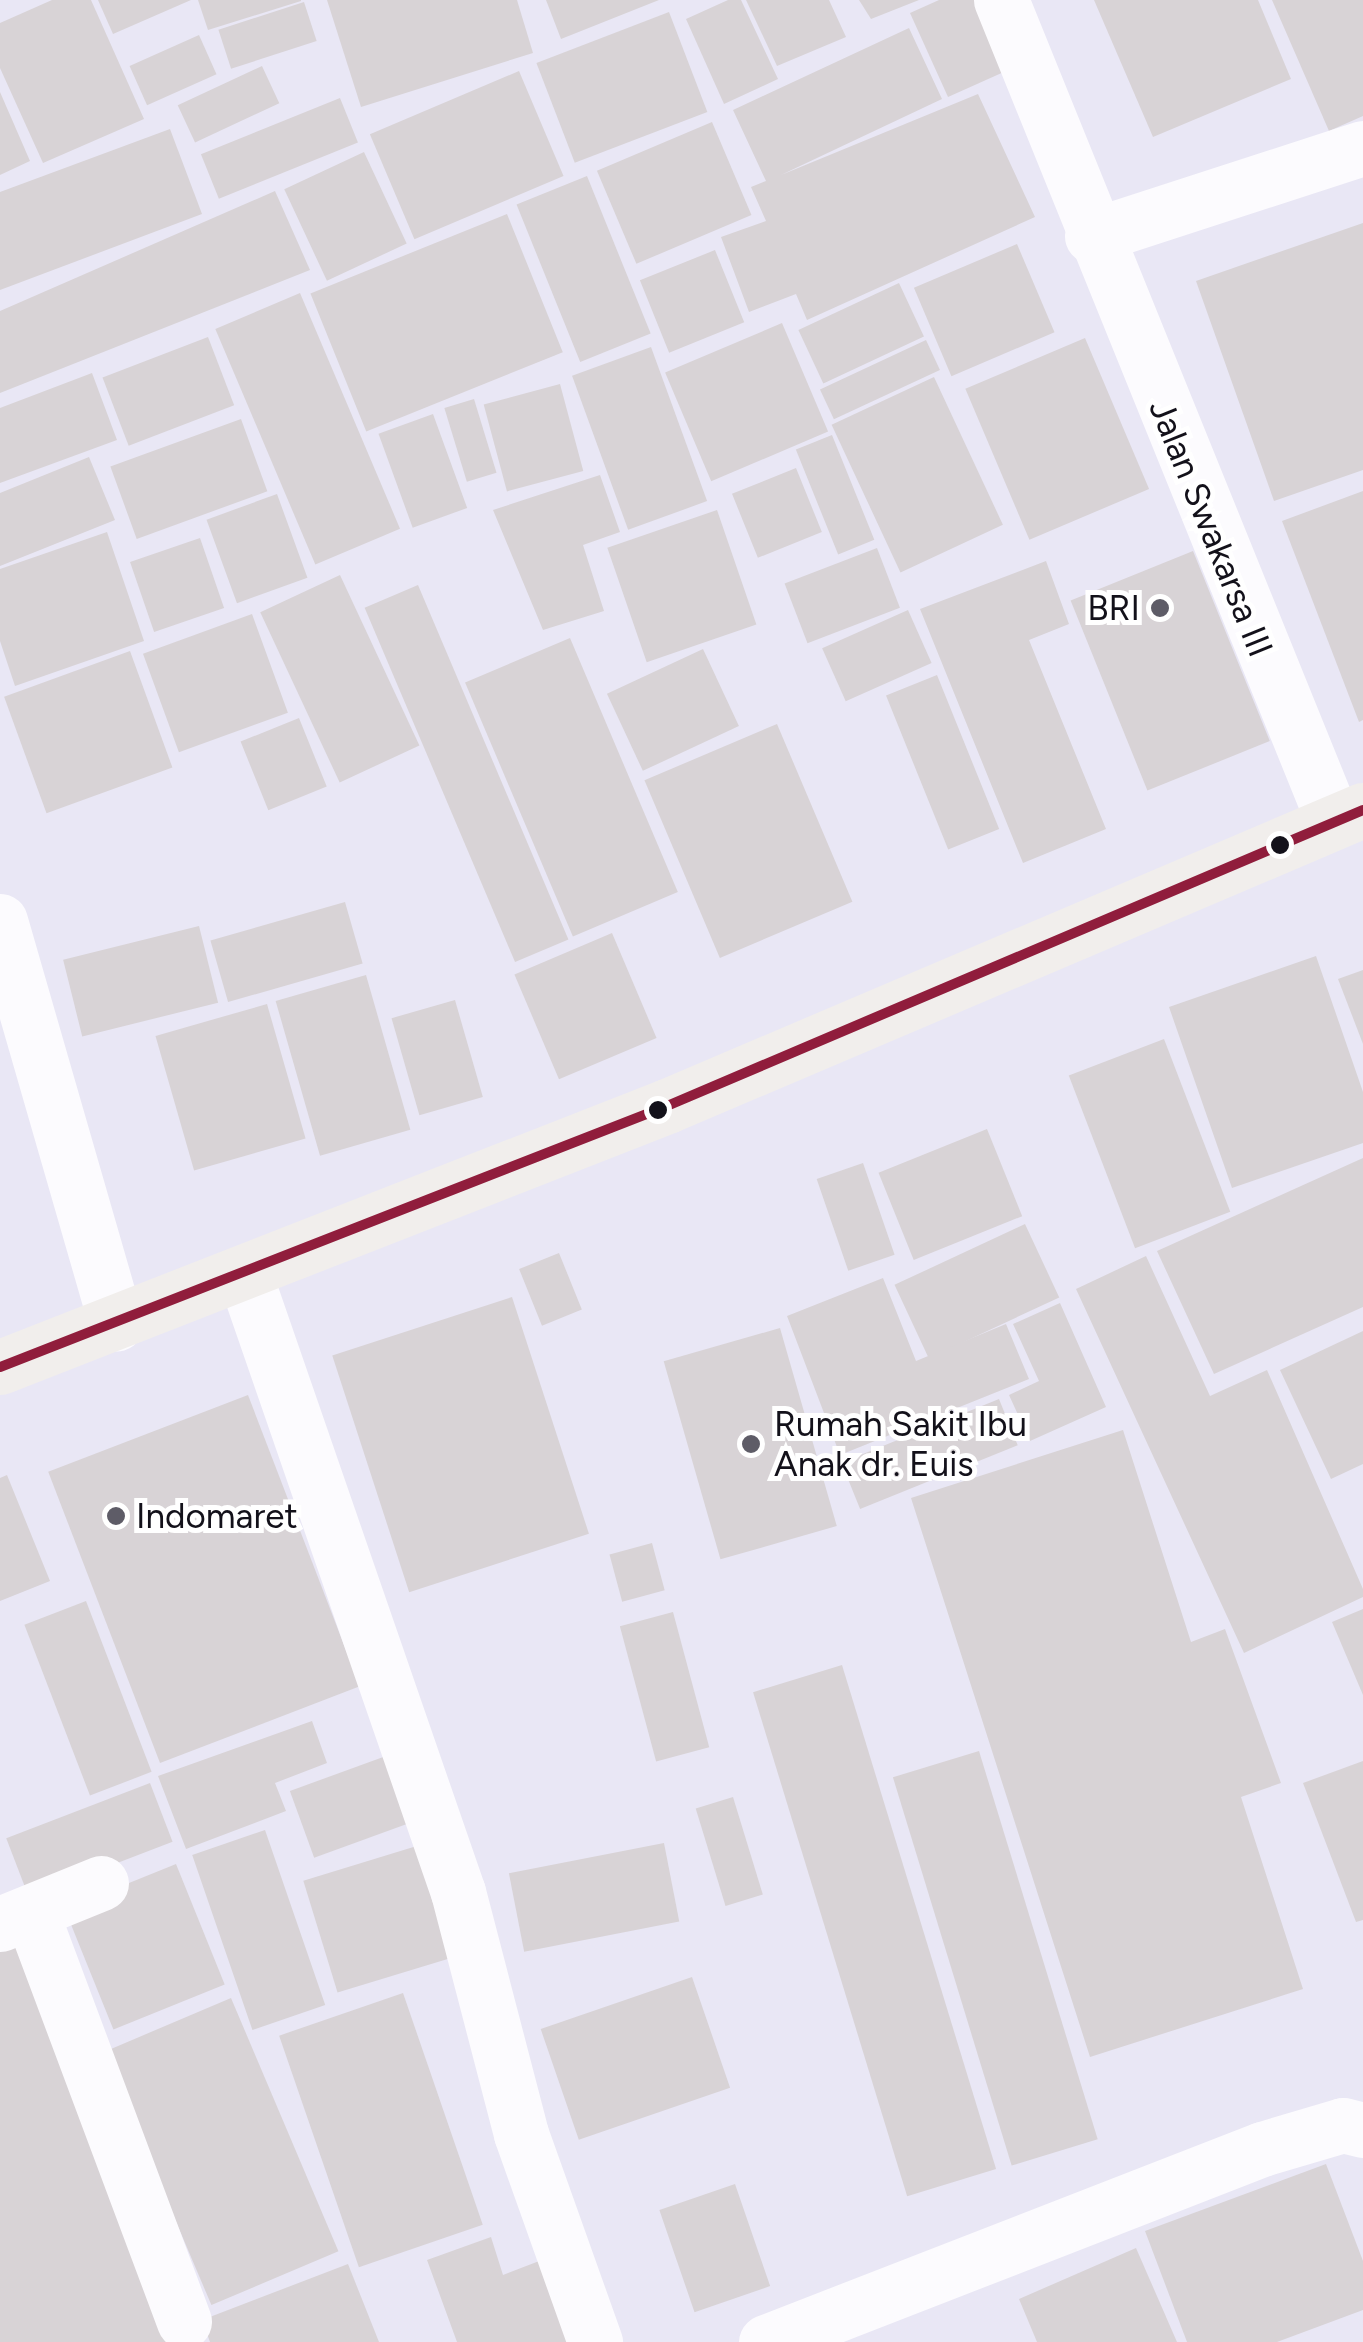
<!DOCTYPE html>
<html>
<head>
<meta charset="utf-8">
<style>
  body { margin:0 }
  #map { position:relative; width:1363px; height:2342px; overflow:hidden; background:#e9e7f5; font-family:Figtree,sans-serif }
  div>[style] { position:absolute }
  .building>* { inset:0; background:#d8d3d6; transform-origin:0 0 }
  .street>* { height:55px; margin:-27.5px; padding:0 27.5px; transform-origin:27.5px; border-radius:27.5px; background:#fcfbfe }
  .secondary>* { height:55px; margin:-27.5px; padding:0 27.5px; transform-origin:27.5px; border-radius:27.5px; background:#f1eeec }
  .bus-1>* { height:10px; margin:-5px; padding:0 5px; transform-origin:5px; border-radius:5px; background:#901d3c }
  .dots>* { width:28px; height:28px; translate:-50% -50%; box-sizing:border-box; border:5px solid #fff; border-radius:50% }
  span { translate:-50% -50%; white-space:nowrap; text-align:center; line-height:1.15; -webkit-text-stroke:10px #fff; paint-order:stroke }
  .street-label { font-size:35px; color:#13111a }
  .poi-label { font-size:35px; color:#13111a }
  .right { translate:-100% -50%; text-align:right }
  .left { translate:0 -50%; text-align:left }
</style>
</head>
<body>
<div id="map">
  <div class="building">
    <i style="clip-path:polygon(52px 0,91px 0,144px 119px,43px 163px,0 68px,0 23px)"></i>
    <i style="clip-path:polygon(98px 0,191px 0,113px 34px)"></i>
    <i style="clip-path:polygon(198px 0,301px 0,301px 1px,208px 30px)"></i>
    <i style="clip-path:polygon(327px 0,517px 0,533px 53px,361px 107px)"></i>
    <i style="clip-path:polygon(546px 0,659px 0,561px 39px)"></i>
    <i style="clip-path:polygon(728px 0,741px 0,778px 79px,724px 104px,686px 19px)"></i>
    <i style="clip-path:polygon(746px 0,829px 0,846px 37px,777px 66px)"></i>
    <i style="clip-path:polygon(859px 0,919px 0,871px 19px)"></i>
    <i style="clip-path:polygon(939px 0,986px 0,1015px 67px,948px 97px,910px 13px)"></i>
    <i style="clip-path:polygon(1094px 0,1258px 0,1291px 79px,1153px 137px)"></i>
    <i style="clip-path:polygon(1272px 0,1363px 0,1363px 116px,1329px 131px)"></i>
    <i style="left:304px;top:2px;width:41px;height:90px;rotate:72deg"></i>
    <i style="left:669px;top:12px;width:107px;height:142px;rotate:69deg"></i>
    <i style="clip-path:polygon(909px 28px,942px 99px,781px 175px,978px 94px,1035px 217px,807px 320px,796px 294px,749px 312px,721px 237px,766px 221px,751px 187px,766px 181px,733px 110px)"></i>
    <i style="left:199px;top:35px;width:43px;height:76px;rotate:66deg"></i>
    <i style="left:262px;top:66px;width:41px;height:93px;rotate:65deg"></i>
    <i style="left:519px;top:71px;width:114px;height:162px;rotate:67deg"></i>
    <i style="clip-path:polygon(0 92px,30px 161px,0 175px)"></i>
    <i style="left:340px;top:98px;width:48px;height:150px;rotate:68deg"></i>
    <i style="left:712px;top:122px;width:101px;height:125px;rotate:67deg"></i>
    <i style="clip-path:polygon(170px 129px,202px 214px,0 290px,0 192px)"></i>
    <i style="left:364px;top:152px;width:101px;height:88px;rotate:65deg"></i>
    <i style="left:587px;top:176px;width:170px;height:76px;rotate:68deg"></i>
    <i style="clip-path:polygon(275px 191px,310px 270px,0 393px,0 311px)"></i>
    <i style="left:507px;top:214px;width:149px;height:212px;rotate:68deg"></i>
    <i style="clip-path:polygon(1363px 223px,1363px 470px,1274px 501px,1196px 281px)"></i>
    <i style="left:1017px;top:244px;width:96px;height:112px;rotate:67deg"></i>
    <i style="left:715px;top:250px;width:78px;height:81px;rotate:68deg"></i>
    <i style="left:899px;top:283px;width:59px;height:111px;rotate:65deg"></i>
    <i style="left:300px;top:293px;width:256px;height:92px;rotate:67deg"></i>
    <i style="left:782px;top:323px;width:118px;height:127px;rotate:67deg"></i>
    <i style="left:208px;top:337px;width:73px;height:113px;rotate:69deg"></i>
    <i style="left:1085px;top:338px;width:164px;height:130px;rotate:67deg"></i>
    <i style="left:926px;top:340px;width:33px;height:117px;rotate:65deg"></i>
    <i style="left:651px;top:347px;width:164px;height:84px;rotate:70deg"></i>
    <i style="clip-path:polygon(92px 373px,117px 440px,0 483px,0 408px)"></i>
    <i style="left:934px;top:377px;width:163px;height:113px;rotate:65deg"></i>
    <i style="left:560px;top:384px;width:90px;height:79px;rotate:75deg"></i>
    <i style="left:474px;top:399px;width:77px;height:31px;rotate:73deg"></i>
    <i style="left:433px;top:414px;width:100px;height:58px;rotate:70deg"></i>
    <i style="left:241px;top:419px;width:77px;height:139px;rotate:70deg"></i>
    <i style="left:832px;top:435px;width:113px;height:39px;rotate:68deg"></i>
    <i style="clip-path:polygon(89px 457px,115px 520px,0 566px,0 493px)"></i>
    <i style="left:796px;top:468px;width:69px;height:69px;rotate:68deg"></i>
    <i style="clip-path:polygon(600px 475px,620px 532px,583px 545px,604px 611px,543px 630px,493px 510px)"></i>
    <i style="clip-path:polygon(1363px 491px,1363px 720px,1359px 722px,1282px 521px)"></i>
    <i style="left:277px;top:494px;width:89px;height:75px;rotate:70deg"></i>
    <i style="left:717px;top:510px;width:121px;height:116px;rotate:71deg"></i>
    <i style="clip-path:polygon(107px 532px,144px 641px,15px 686px,0 641px,0 569px)"></i>
    <i style="left:200px;top:538px;width:74px;height:74px;rotate:71deg"></i>
    <i style="left:877px;top:548px;width:64px;height:99px;rotate:69deg"></i>
    <i style="left:1193px;top:551px;width:205px;height:132px;rotate:68deg"></i>
    <i style="clip-path:polygon(1046px 561px,1069px 624px,1029px 640px,1106px 829px,1023px 863px,920px 609px)"></i>
    <i style="left:340px;top:575px;width:188px;height:88px;rotate:65deg"></i>
    <i style="left:418px;top:585px;width:385px;height:58px;rotate:67deg"></i>
    <i style="left:908px;top:610px;width:58px;height:94px;rotate:66deg"></i>
    <i style="left:252px;top:614px;width:105px;height:116px;rotate:70deg"></i>
    <i style="left:570px;top:638px;width:276px;height:114px;rotate:67deg"></i>
    <i style="left:703px;top:649px;width:85px;height:106px;rotate:65deg"></i>
    <i style="left:130px;top:651px;width:124px;height:134px;rotate:70deg"></i>
    <i style="left:937px;top:675px;width:166px;height:55px;rotate:68deg"></i>
    <i style="left:299px;top:718px;width:74px;height:63px;rotate:68deg"></i>
    <i style="left:777px;top:724px;width:193px;height:144px;rotate:67deg"></i>
    <i style="left:345px;top:902px;width:64px;height:140px;rotate:74deg"></i>
    <i style="left:199px;top:926px;width:79px;height:140px;rotate:76deg"></i>
    <i style="left:612px;top:933px;width:114px;height:106px;rotate:67deg"></i>
    <i style="clip-path:polygon(1316px 956px,1363px 1092px,1363px 1143px,1232px 1188px,1169px 1007px)"></i>
    <i style="clip-path:polygon(1363px 970px,1363px 1044px,1338px 979px)"></i>
    <i style="left:366px;top:975px;width:161px;height:94px;rotate:74deg"></i>
    <i style="left:455px;top:1000px;width:101px;height:66px;rotate:74deg"></i>
    <i style="left:267px;top:1004px;width:140px;height:116px;rotate:74deg"></i>
    <i style="left:1164px;top:1039px;width:185px;height:102px;rotate:69deg"></i>
    <i style="left:987px;top:1129px;width:94px;height:117px;rotate:68deg"></i>
    <i style="clip-path:polygon(1363px 1158px,1363px 1307px,1214px 1374px,1157px 1251px)"></i>
    <i style="left:863px;top:1163px;width:97px;height:49px;rotate:71deg"></i>
    <i style="left:1025px;top:1224px;width:81px;height:144px;rotate:65deg"></i>
    <i style="left:559px;top:1253px;width:61px;height:43px;rotate:68deg"></i>
    <i style="clip-path:polygon(1146px 1256px,1210px 1396px,1267px 1370px,1363px 1589px,1363px 1597px,1244px 1653px,1076px 1289px)"></i>
    <i style="clip-path:polygon(883px 1278px,916px 1361px,1006px 1324px,1029px 1379px,840px 1455px,787px 1316px)"></i>
    <i style="left:512px;top:1297px;width:249px;height:189px;rotate:72deg"></i>
    <i style="clip-path:polygon(1060px 1303px,1106px 1407px,1030px 1441px,1009px 1395px,1039px 1381px,1013px 1324px)"></i>
    <i style="left:780px;top:1328px;width:206px;height:121px;rotate:74deg"></i>
    <i style="clip-path:polygon(1363px 1331px,1363px 1464px,1331px 1479px,1280px 1370px)"></i>
    <i style="left:248px;top:1395px;width:312px;height:214px;rotate:69deg"></i>
    <i style="left:999px;top:1399px;width:50px;height:170px;rotate:68deg"></i>
    <i style="clip-path:polygon(1123px 1430px,1191px 1642px,1225px 1629px,1281px 1783px,1241px 1797px,1303px 1989px,1090px 2057px,911px 1498px)"></i>
    <i style="clip-path:polygon(7px 1475px,50px 1581px,0 1601px,0 1478px)"></i>
    <i style="left:652px;top:1543px;width:49px;height:44px;rotate:75deg"></i>
    <i style="left:86px;top:1601px;width:183px;height:66px;rotate:69deg"></i>
    <i style="clip-path:polygon(1363px 1609px,1363px 1695px,1332px 1622px)"></i>
    <i style="left:673px;top:1612px;width:140px;height:55px;rotate:75deg"></i>
    <i style="left:842px;top:1665px;width:527px;height:93px;rotate:73deg"></i>
    <i style="clip-path:polygon(312px 1721px,327px 1763px,275px 1783px,286px 1811px,186px 1849px,158px 1776px)"></i>
    <i style="left:979px;top:1751px;width:406px;height:90px;rotate:73deg"></i>
    <i style="left:397px;top:1752px;width:71px;height:114px;rotate:70deg"></i>
    <i style="clip-path:polygon(1363px 1761px,1363px 1920px,1356px 1922px,1303px 1783px)"></i>
    <i style="left:150px;top:1783px;width:63px;height:154px;rotate:69deg"></i>
    <i style="left:733px;top:1797px;width:102px;height:39px;rotate:73deg"></i>
    <i style="left:265px;top:1830px;width:185px;height:77px;rotate:71deg"></i>
    <i style="left:664px;top:1843px;width:80px;height:158px;rotate:79deg"></i>
    <i style="left:420px;top:1845px;width:117px;height:122px;rotate:73deg"></i>
    <i style="left:176px;top:1864px;width:130px;height:120px;rotate:68deg"></i>
    <i style="clip-path:polygon(21px 1939px,170px 2342px,0 2342px,0 1947px)"></i>
    <i style="left:692px;top:1977px;width:117px;height:160px;rotate:71deg"></i>
    <i style="left:403px;top:1993px;width:245px;height:131px;rotate:71deg"></i>
    <i style="left:231px;top:1998px;width:275px;height:138px;rotate:67deg"></i>
    <i style="clip-path:polygon(1326px 2164px,1363px 2261px,1363px 2310px,1277px 2342px,1187px 2342px,1145px 2231px)"></i>
    <i style="left:735px;top:2184px;width:108px;height:80px;rotate:71deg"></i>
    <i style="clip-path:polygon(491px 2237px,503px 2275px,547px 2258px,578px 2342px,457px 2342px,427px 2260px)"></i>
    <i style="clip-path:polygon(1136px 2248px,1177px 2342px,1037px 2342px,1019px 2299px)"></i>
    <i style="clip-path:polygon(348px 2264px,379px 2342px,210px 2342px,202px 2320px)"></i>
  </div>
  <div class="street">
    <i style="left:1001px;top:0;width:885px;rotate:67.96deg"></i>
    <i style="left:1092px;top:236px;width:285px;rotate:-18deg"></i>
    <i style="left:0;top:921px;width:419px;rotate:73.9deg"></i>
    <i style="left:245px;top:1276px;width:652px;rotate:70.93deg"></i>
    <i style="left:458px;top:1892px;width:250px;rotate:75.4deg"></i>
    <i style="left:521px;top:2134px;width:221px;rotate:70.4deg"></i>
    <i style="left:31px;top:1912px;width:437px;rotate:69.5deg"></i>
    <i style="left:0;top:1924px;width:109px;rotate:-22.1deg"></i>
    <i style="left:766px;top:2342px;width:532px;rotate:-21.26deg"></i>
    <i style="left:1262px;top:2149px;width:84px;rotate:-16.5deg"></i>
    <i style="left:1343px;top:2125px;width:21px;rotate:14deg"></i>
  </div>
  <div class="secondary">
    <i style="left:0;top:1367px;width:716px;rotate:-21.37deg"></i>
    <i style="left:667px;top:1106px;width:756px;rotate:-23.04deg"></i>
  </div>
  <div class="bus-1">
    <i style="left:0;top:1367px;width:716px;rotate:-21.37deg"></i>
    <i style="left:667px;top:1106px;width:756px;rotate:-23.04deg"></i>
  </div>
  <div class="dots">
    <i style="left:1160px;top:608px;background:#5e5c67"></i>
    <i style="left:1280px;top:845px;background:#13111a"></i>
    <i style="left:658px;top:1110px;background:#13111a"></i>
    <i style="left:751px;top:1444px;background:#5e5c67"></i>
    <i style="left:116px;top:1516px;background:#5e5c67"></i>
  </div>
  <div class="street-label">
    <span style="left:1211px;top:528px;rotate:68deg">Jalan Swakarsa III</span>
  </div>
  <div class="poi-label">
    <span class="right" style="left:1140px;top:608px">BRI</span>
    <span class="left" style="left:774px;top:1444px">Rumah Sakit Ibu<br>Anak dr. Euis</span>
    <span class="left" style="left:136px;top:1516px">Indomaret</span>
  </div>
</div>
</body>
</html>
